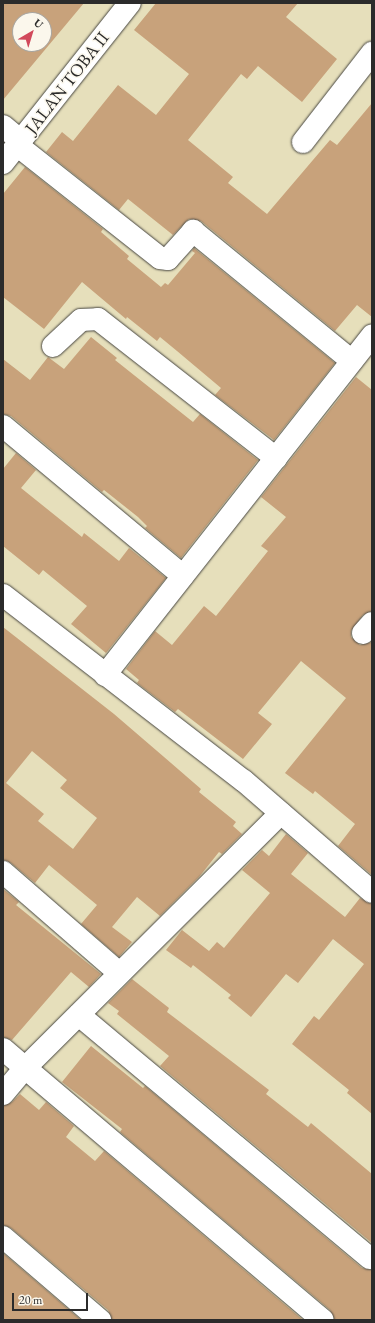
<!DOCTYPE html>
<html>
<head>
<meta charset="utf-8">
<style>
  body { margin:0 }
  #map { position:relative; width:375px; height:1323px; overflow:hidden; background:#e6dfbb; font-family:"EB Garamond",serif }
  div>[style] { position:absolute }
  .building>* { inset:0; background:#c8a27b }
  .roads { filter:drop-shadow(0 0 1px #474641) drop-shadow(0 0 1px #474641) }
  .minor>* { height:22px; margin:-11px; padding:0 11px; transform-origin:11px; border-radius:11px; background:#fff }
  span { translate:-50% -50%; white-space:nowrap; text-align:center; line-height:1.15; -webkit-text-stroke:3px #fbf7ec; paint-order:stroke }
  .street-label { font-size:18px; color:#2b2b2b }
  .frame { position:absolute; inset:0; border:4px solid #2b2b2b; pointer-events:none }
  .north { position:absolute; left:12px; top:12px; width:40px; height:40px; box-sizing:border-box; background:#fbf7ec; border:1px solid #a8a59f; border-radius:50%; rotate:38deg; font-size:11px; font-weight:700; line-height:16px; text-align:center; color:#2b2b2b }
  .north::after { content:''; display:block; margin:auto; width:14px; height:18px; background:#d1495b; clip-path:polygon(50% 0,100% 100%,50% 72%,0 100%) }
  .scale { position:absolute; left:12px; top:1293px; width:76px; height:18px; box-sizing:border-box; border:2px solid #2b2b2b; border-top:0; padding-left:5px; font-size:12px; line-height:14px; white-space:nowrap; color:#2b2b2b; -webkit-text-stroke:3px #fbf7ec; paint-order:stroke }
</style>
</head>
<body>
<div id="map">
  <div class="building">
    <i style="clip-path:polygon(evenodd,3px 3px,84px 3px,3px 100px,3px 3px,20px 20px,44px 20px,44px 44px,20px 44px,20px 20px)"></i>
    <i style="clip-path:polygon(156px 3px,298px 3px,286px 17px,337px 59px,302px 102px,258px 66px,247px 79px,241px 74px,188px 140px,233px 177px,228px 183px,267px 214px,330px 140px,337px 145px,372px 103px,372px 317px,357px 305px,335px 331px,201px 221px,189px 219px,173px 235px,128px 199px,119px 210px,46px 152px,62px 132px,73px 141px,118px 85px,156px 115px,189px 74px,134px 30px)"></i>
    <i style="clip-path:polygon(25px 167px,103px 229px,101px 232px,129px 256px,127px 259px,161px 287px,165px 283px,168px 285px,195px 253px,192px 251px,194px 248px,335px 363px,274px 440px,215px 395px,221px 388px,177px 351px,160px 337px,157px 341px,127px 317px,126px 319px,82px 282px,44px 329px,3px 297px,3px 194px)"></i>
    <i style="clip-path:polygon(91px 337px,117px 358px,115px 360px,193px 422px,200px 414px,258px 460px,181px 558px,145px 528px,147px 526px,138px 517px,104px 490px,102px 492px,11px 416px,3px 414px,3px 359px,30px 380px,48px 357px,64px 369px)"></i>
    <i style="clip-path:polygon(356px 377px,372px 390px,372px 611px,363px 615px,351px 631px,351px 637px,360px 645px,372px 642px,372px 875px,338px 846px,355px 824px,315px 791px,313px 794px,285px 773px,346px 698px,301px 661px,258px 713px,272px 724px,243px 759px,178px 709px,175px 712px,137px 683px,139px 680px,126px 669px,155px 631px,172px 645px,204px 606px,216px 616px,268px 551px,261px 546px,286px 517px,261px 497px)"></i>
    <i style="clip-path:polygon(16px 453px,36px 470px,21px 488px,82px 537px,84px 533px,119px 561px,129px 548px,166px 578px,106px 653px,71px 624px,87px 606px,43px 570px,39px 575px,3px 546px,3px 469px)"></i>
    <i style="clip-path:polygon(evenodd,3px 627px,114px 714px,171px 763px,201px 789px,199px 792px,236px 822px,233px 826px,242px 834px,222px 854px,219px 852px,199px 877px,160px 916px,137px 897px,112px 927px,132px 942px,119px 957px,81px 924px,97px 905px,49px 865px,35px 883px,11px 863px,3px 860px,3px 627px,32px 751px,67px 780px,60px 788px,97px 818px,73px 849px,38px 821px,44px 814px,6px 783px,32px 751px)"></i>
    <i style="clip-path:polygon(286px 834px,308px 853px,291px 874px,345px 917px,360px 898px,372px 904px,372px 1114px,347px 1093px,349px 1090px,292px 1044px,314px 1016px,319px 1020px,364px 964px,333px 939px,298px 983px,286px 974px,251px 1017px,228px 998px,231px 995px,193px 965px,191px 968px,166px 950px,182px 930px,209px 951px,217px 942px,224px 948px,270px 893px,242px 870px,262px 850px,269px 856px)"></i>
    <i style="clip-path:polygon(3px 889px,19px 902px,16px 905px,101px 974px,89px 987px,71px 972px,12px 1040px,3px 1037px)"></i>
    <i style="clip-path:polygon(132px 979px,169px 1008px,167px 1012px,269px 1090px,266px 1094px,308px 1127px,311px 1123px,372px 1174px,372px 1243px,160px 1066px,169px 1056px,117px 1014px,119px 1011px,108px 1003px)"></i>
    <i style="clip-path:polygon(91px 1046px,143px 1088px,145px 1086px,362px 1268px,372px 1270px,372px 1320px,334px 1320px,330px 1310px,120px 1132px,122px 1129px,62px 1082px)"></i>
    <i style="clip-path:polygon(20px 1094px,39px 1110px,46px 1102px,74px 1126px,66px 1137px,95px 1161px,104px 1151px,303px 1320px,112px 1320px,108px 1310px,11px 1228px,3px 1225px,3px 1106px,12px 1102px)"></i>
    <i style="clip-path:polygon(3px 1253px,81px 1320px,3px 1320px)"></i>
  </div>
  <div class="roads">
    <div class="minor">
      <i style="left:3px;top:126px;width:23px;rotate:40deg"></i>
      <i style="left:303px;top:142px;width:113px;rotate:-52.2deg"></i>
      <i style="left:17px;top:145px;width:182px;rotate:38.3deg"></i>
      <i style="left:160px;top:258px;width:8px;rotate:7deg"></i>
      <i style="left:168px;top:259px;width:38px;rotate:-48deg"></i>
      <i style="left:193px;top:231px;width:205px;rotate:39.3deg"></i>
      <i style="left:3px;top:163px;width:204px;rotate:-51.6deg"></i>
      <i style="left:53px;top:346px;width:38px;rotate:-43deg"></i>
      <i style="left:81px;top:320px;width:17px;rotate:-3deg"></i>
      <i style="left:98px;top:319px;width:226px;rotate:38deg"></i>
      <i style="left:3px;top:426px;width:234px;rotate:39.8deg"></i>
      <i style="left:3px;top:595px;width:304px;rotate:37.7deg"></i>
      <i style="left:244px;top:781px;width:169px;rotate:40.9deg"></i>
      <i style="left:363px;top:633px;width:13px;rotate:-48deg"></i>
      <i style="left:105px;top:675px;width:432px;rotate:-51.8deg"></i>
      <i style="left:3px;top:872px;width:154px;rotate:41deg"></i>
      <i style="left:79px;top:1015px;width:379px;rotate:39.9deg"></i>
      <i style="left:3px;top:1049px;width:419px;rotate:40.3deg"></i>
      <i style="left:3px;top:1094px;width:34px;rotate:-50deg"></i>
      <i style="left:25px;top:1068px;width:361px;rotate:-44.9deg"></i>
      <i style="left:3px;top:1237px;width:128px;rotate:40.6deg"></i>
    </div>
  </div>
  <div class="street-label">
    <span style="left:67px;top:83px;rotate:-52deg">JALAN TOBA II</span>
  </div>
  <div class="frame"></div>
  <div class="north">U</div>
  <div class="scale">20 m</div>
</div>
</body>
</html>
